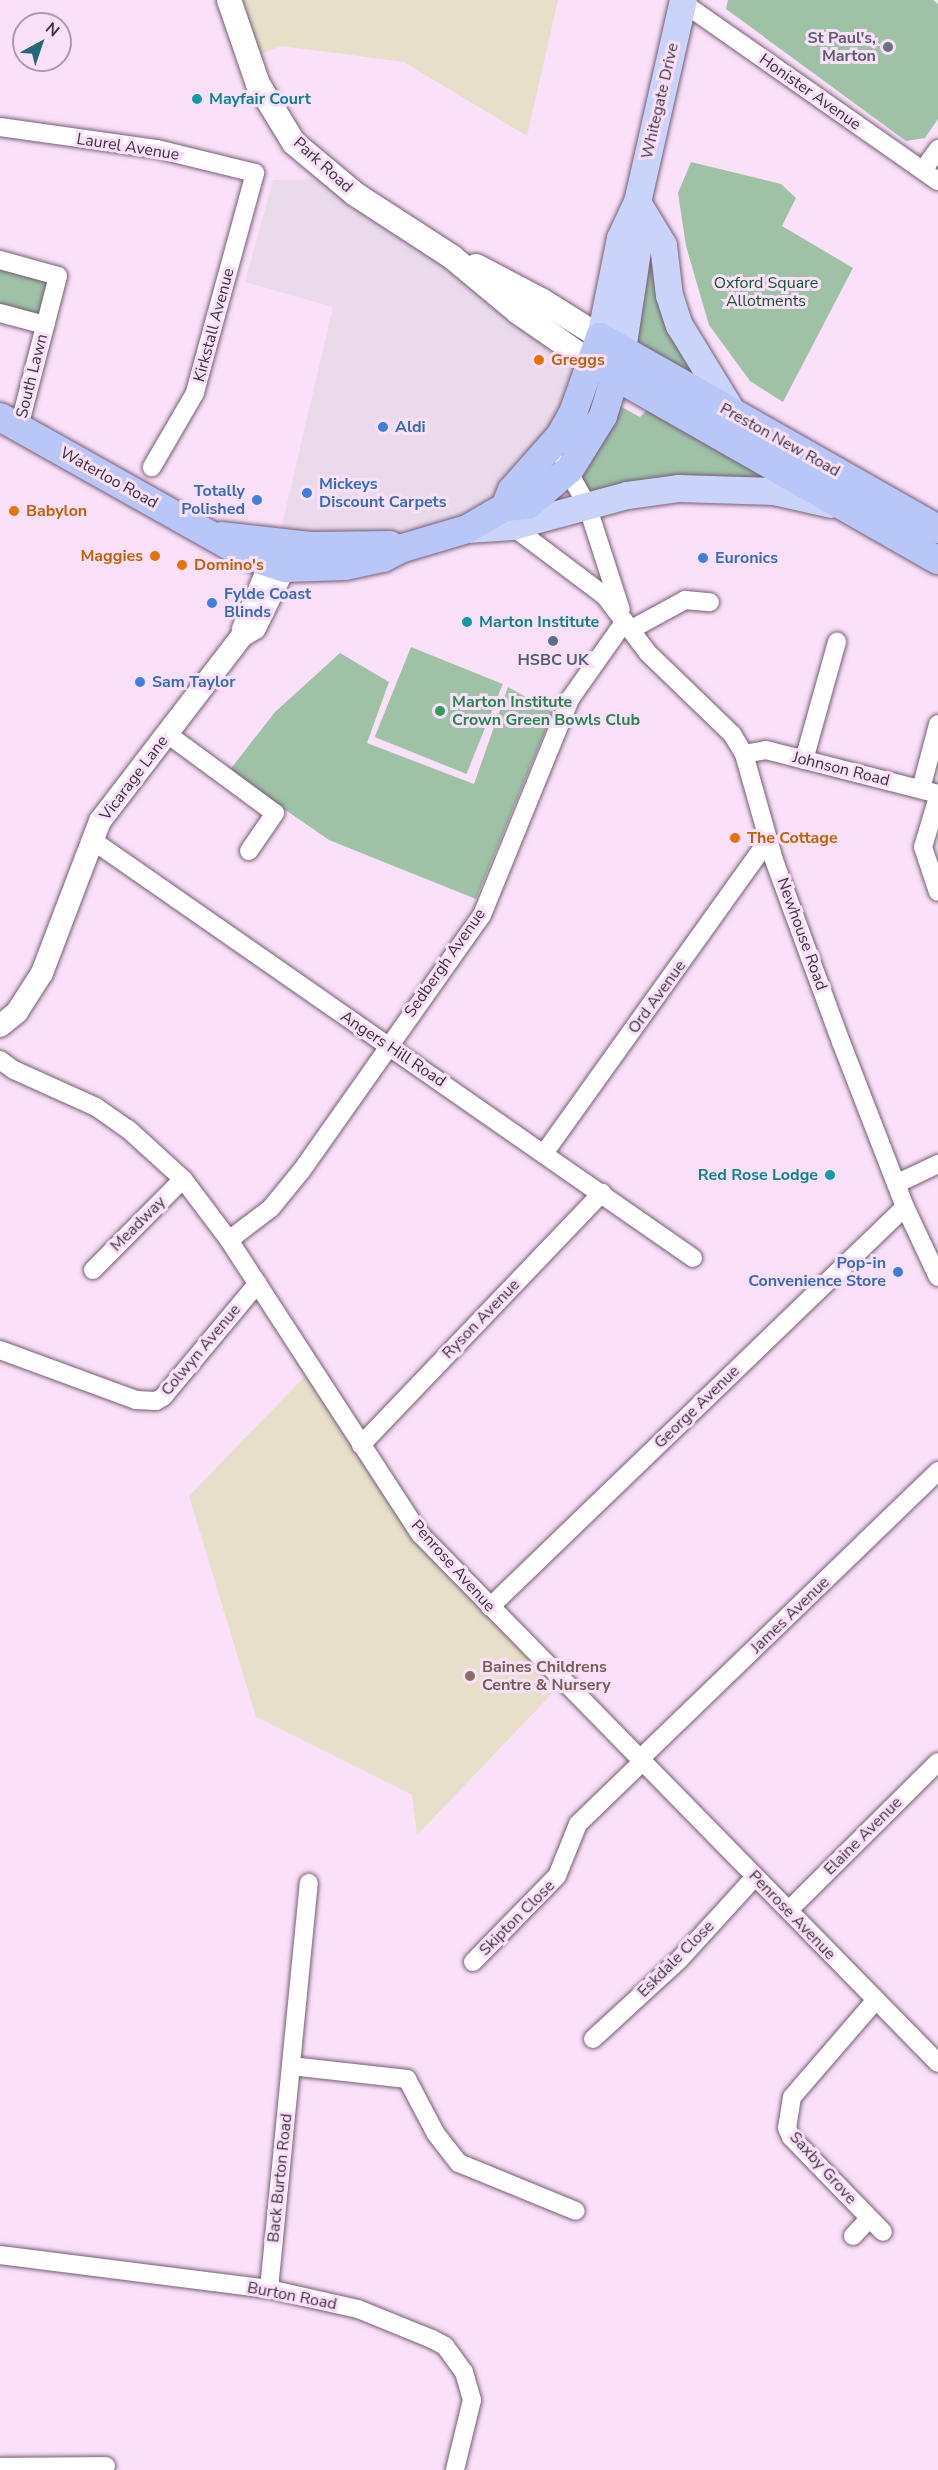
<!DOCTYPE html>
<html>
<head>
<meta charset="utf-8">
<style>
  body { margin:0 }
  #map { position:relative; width:938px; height:2470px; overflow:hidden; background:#fae0f9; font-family:"Nunito Sans",sans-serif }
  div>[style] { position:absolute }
  .commercial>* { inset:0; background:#ebdaeb }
  .education>* { inset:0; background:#e8dfca }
  .green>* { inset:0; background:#9fc2a7; transform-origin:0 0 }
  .roads { filter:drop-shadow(0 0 2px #755e74) drop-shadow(0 0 2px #755e74) }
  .minor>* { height:18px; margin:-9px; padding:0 9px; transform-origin:9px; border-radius:9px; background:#fff }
  .tertiary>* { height:22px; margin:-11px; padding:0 11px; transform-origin:11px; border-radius:11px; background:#fff }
  .secondary>* { height:24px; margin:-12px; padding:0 12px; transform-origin:12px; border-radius:12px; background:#fff }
  .primary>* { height:27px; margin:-13.5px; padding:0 13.5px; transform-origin:13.5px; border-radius:13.5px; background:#cad4fa }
  .trunk>* { height:28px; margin:-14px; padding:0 14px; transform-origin:14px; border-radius:14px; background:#b8c6f8 }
  .dots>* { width:16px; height:16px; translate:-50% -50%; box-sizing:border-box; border:3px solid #fae0f9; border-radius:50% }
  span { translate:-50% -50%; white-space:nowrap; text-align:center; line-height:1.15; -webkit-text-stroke:6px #fae0f9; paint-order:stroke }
  .worship-label { font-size:16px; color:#5b616d; font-weight:700 }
  .right { translate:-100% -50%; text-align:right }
  .street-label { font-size:16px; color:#3c323c }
  .culture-label { font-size:16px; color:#0d838f; font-weight:700 }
  .left { translate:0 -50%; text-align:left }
  .park-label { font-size:16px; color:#13562e }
  .food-label { font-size:16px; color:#c56008; font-weight:700 }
  .shop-label { font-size:16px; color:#366cbe; font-weight:700 }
  .service-label { font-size:16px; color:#4e5e75; font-weight:700 }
  .leisure-label { font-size:16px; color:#27864d; font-weight:700 }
  .education-label { font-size:16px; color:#785e54; font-weight:700 }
  .north { position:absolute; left:12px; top:12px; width:60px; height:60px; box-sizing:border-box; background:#fae0f9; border:2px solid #ae9aad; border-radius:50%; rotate:40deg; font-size:16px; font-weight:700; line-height:24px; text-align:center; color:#3c323c }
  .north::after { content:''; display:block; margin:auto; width:21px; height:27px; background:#25687a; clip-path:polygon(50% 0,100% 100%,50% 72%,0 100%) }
</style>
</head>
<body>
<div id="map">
  <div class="commercial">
    <i style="clip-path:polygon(335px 179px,592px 363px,584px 385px,513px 478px,450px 531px,278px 542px,333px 307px,245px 282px,273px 180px)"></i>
  </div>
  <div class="education">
    <i style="clip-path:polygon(229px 0,558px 0,527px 136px,404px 62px,282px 46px,247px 59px)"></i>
    <i style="clip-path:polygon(313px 1368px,420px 1534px,564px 1681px,417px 1835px,412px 1795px,256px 1717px,189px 1496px)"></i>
  </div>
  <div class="green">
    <i style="clip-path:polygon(728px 0,933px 0,938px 4px,938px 119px,925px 138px,906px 141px,726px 9px)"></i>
    <i style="clip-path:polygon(691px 162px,781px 184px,796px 198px,782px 226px,853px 268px,783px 402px,750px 381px,709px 325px,686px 246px,678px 193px)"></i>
    <i style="clip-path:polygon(638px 244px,663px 245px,665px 268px,734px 415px,640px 362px,626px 325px)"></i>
    <i style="clip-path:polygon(0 260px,58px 276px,45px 325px,0 313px)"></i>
    <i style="clip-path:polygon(614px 403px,640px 417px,648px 409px,768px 477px,588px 492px,578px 470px)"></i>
    <i style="left:411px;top:647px;width:99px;height:97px;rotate:22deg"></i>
    <i style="clip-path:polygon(340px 653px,389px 682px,367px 743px,474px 784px,508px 687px,553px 712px,476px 899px,329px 840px,229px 771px,275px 712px)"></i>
  </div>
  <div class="roads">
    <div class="minor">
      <i style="left:682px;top:2px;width:312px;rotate:35deg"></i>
      <i style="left:0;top:127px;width:159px;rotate:8deg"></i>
      <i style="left:157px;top:149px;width:101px;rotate:13.8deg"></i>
      <i style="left:255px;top:173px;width:228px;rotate:105.3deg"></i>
      <i style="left:195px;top:393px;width:86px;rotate:120.2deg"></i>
      <i style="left:923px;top:170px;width:26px;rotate:-54deg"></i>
      <i style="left:0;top:260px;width:60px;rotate:15.4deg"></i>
      <i style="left:58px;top:276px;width:156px;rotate:104.5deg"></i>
      <i style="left:0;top:313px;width:47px;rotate:14.9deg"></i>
      <i style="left:564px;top:464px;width:47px;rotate:60.7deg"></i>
      <i style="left:587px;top:505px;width:110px;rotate:72.1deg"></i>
      <i style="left:512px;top:526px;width:116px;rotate:37deg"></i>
      <i style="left:605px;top:596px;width:71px;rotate:53deg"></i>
      <i style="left:648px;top:653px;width:117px;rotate:44deg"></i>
      <i style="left:732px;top:734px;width:23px;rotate:59deg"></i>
      <i style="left:744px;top:754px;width:110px;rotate:74.2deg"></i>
      <i style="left:774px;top:860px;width:194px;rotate:69.8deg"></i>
      <i style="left:841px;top:1042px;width:177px;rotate:68.8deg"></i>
      <i style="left:905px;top:1207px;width:77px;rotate:64.8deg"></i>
      <i style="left:630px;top:630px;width:63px;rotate:-28.6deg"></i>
      <i style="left:685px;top:600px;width:25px;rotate:5deg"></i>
      <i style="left:166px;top:733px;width:135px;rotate:36.3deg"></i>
      <i style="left:275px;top:813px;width:46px;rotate:124.4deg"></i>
      <i style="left:744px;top:754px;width:22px;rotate:-10deg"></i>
      <i style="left:766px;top:750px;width:178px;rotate:14.3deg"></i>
      <i style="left:804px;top:760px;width:123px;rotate:-74.4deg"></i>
      <i style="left:921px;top:789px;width:67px;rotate:-75.3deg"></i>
      <i style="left:938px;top:797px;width:52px;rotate:106.7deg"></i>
      <i style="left:923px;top:847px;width:47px;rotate:71.6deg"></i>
      <i style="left:92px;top:840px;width:732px;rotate:34.82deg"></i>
      <i style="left:0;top:1060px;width:17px;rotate:36deg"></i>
      <i style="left:14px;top:1070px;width:90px;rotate:24.3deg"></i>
      <i style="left:96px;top:1107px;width:39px;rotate:35deg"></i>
      <i style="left:128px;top:1129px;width:74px;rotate:42.3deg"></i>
      <i style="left:183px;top:1179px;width:76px;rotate:53deg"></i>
      <i style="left:229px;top:1240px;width:351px;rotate:57deg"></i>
      <i style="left:420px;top:1534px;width:740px;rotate:45.6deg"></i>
      <i style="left:545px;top:1152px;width:383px;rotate:-54.4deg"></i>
      <i style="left:898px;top:1183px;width:44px;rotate:-25.4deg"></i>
      <i style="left:229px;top:1240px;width:53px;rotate:-37.3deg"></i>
      <i style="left:271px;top:1208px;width:49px;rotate:-50.8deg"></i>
      <i style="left:302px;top:1170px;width:312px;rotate:-54.8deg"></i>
      <i style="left:482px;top:915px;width:233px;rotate:-67.8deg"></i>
      <i style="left:570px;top:699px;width:95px;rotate:-54.8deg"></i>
      <i style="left:93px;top:1270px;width:128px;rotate:-45.3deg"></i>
      <i style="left:0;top:1350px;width:145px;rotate:20.2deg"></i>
      <i style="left:136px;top:1400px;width:20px;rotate:3deg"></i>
      <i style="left:156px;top:1401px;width:8px;rotate:-30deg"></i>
      <i style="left:163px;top:1397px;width:148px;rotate:-50.2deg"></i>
      <i style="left:361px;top:1445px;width:349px;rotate:-46.3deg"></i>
      <i style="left:490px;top:1607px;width:576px;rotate:-43.95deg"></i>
      <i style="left:641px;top:1758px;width:413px;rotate:-44deg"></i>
      <i style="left:789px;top:1910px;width:210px;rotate:-44.8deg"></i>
      <i style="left:473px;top:1962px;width:120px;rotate:-45.7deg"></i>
      <i style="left:557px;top:1876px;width:56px;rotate:-68deg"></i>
      <i style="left:578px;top:1824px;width:92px;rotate:-44.1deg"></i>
      <i style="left:875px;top:2001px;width:127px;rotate:130.8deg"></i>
      <i style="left:792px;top:2097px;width:31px;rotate:99deg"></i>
      <i style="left:787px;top:2128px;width:10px;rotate:66deg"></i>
      <i style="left:791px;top:2137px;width:132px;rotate:45.9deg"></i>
      <i style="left:593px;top:2039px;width:118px;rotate:-42.6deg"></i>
      <i style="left:680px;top:1959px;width:111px;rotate:-47.6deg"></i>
      <i style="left:291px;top:2066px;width:117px;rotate:6.4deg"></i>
      <i style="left:407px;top:2079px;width:62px;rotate:62.2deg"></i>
      <i style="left:436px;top:2134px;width:37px;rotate:52deg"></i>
      <i style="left:459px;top:2163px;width:126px;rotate:22.3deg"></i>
      <i style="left:853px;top:2236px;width:23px;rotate:-47deg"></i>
      <i style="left:0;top:2255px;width:271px;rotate:7.2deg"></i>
      <i style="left:269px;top:2289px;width:91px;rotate:12.7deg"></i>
      <i style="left:358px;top:2309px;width:80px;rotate:22.1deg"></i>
      <i style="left:432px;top:2339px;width:15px;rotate:28deg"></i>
      <i style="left:445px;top:2346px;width:32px;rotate:54deg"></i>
      <i style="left:464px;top:2372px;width:29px;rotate:74deg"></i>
      <i style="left:472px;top:2400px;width:72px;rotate:103.7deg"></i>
      <i style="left:269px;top:2289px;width:408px;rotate:-84.4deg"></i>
      <i style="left:0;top:2467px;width:106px;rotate:-0.5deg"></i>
    </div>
    <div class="tertiary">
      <i style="left:243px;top:629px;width:87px;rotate:-67.6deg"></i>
      <i style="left:0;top:1026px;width:22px;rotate:-39deg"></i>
      <i style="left:17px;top:1012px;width:46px;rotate:-57.3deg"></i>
      <i style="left:42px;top:973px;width:163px;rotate:-69.1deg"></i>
      <i style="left:100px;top:821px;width:233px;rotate:-52.5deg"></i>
      <i style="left:242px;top:636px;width:15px;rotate:-32deg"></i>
      <i style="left:255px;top:628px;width:82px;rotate:-64.1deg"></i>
    </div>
    <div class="secondary">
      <i style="left:229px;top:0;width:89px;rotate:71deg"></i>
      <i style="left:258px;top:84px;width:69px;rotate:58.6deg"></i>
      <i style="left:294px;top:143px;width:80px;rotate:39.9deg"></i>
      <i style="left:355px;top:194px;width:116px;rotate:33deg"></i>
      <i style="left:452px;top:257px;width:86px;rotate:39.8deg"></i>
      <i style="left:518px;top:312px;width:90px;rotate:34.6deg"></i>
      <i style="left:476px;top:266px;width:73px;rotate:27.6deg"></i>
      <i style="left:541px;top:300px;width:70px;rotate:32.1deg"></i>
    </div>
    <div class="primary">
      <i style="left:637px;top:202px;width:50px;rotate:58.8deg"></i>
      <i style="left:663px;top:245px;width:50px;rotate:83.2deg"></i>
      <i style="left:669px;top:295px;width:32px;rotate:72deg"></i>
      <i style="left:679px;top:325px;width:105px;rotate:58.6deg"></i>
      <i style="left:600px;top:337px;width:101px;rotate:-78.6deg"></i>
      <i style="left:620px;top:238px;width:40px;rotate:-65deg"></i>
      <i style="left:637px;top:202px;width:207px;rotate:-77.2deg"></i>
      <i style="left:622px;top:350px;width:107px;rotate:-81.4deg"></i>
      <i style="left:638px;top:244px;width:28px;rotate:-92deg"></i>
      <i style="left:467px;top:529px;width:45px;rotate:-3.8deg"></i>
      <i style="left:512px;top:526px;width:119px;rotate:-15.1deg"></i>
      <i style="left:627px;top:495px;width:51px;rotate:-7.8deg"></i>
      <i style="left:678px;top:488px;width:96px;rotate:1.8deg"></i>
      <i style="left:774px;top:491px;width:58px;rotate:12.8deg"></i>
    </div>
    <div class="trunk">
      <i style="left:592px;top:363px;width:398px;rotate:29.7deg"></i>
      <i style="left:0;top:417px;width:284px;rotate:29.3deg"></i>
      <i style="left:248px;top:556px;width:40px;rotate:18deg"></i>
      <i style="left:286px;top:568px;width:59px;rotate:-1.9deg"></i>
      <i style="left:345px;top:566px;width:39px;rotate:-12deg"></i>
      <i style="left:383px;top:558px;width:22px;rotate:-27deg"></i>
      <i style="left:403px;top:548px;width:67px;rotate:-16.5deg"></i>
      <i style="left:467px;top:529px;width:44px;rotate:-30.1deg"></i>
      <i style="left:505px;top:507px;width:18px;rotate:-68deg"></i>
      <i style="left:512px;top:490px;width:72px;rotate:-48.4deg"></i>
      <i style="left:560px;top:436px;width:26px;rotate:-61deg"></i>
      <i style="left:573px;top:413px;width:81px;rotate:-70.4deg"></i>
      <i style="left:600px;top:337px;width:389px;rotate:29.6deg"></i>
      <i style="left:505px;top:507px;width:23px;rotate:-5deg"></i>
      <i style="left:528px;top:505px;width:55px;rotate:-40.6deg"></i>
      <i style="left:570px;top:469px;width:62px;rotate:-58.1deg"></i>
      <i style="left:603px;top:416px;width:61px;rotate:-72.8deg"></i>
      <i style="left:221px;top:536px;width:92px;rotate:6.3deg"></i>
      <i style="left:312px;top:546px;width:78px;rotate:-0.7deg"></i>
    </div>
  </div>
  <div class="dots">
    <i style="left:888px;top:47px;background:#6b7280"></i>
    <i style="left:197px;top:99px;background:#0f9aa8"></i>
    <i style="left:539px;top:360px;background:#e8710a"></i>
    <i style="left:383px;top:427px;background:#3f7fe0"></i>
    <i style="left:307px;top:493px;background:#3f7fe0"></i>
    <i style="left:257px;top:500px;background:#3f7fe0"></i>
    <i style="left:14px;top:511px;background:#e8710a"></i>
    <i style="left:155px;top:556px;background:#e8710a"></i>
    <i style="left:703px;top:558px;background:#3f7fe0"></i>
    <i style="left:182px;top:565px;background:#e8710a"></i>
    <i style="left:212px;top:603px;background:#3f7fe0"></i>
    <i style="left:467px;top:622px;background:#0f9aa8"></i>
    <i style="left:553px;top:641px;background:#5c6f8a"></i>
    <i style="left:140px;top:682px;background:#3f7fe0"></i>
    <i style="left:440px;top:711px;background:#2e9e5b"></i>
    <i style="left:735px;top:838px;background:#e8710a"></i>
    <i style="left:830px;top:1175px;background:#0f9aa8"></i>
    <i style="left:898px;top:1272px;background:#3f7fe0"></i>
    <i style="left:470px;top:1676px;background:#8d6e63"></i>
  </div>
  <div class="worship-label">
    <span class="right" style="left:876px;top:47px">St Paul's,<br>Marton</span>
  </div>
  <div class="street-label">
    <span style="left:810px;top:92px;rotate:35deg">Honister Avenue</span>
    <span style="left:660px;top:101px;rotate:-77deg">Whitegate Drive</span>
    <span style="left:128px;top:147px;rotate:9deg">Laurel Avenue</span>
    <span style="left:323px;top:165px;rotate:42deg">Park Road</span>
    <span style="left:214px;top:325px;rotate:-75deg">Kirkstall Avenue</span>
    <span style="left:32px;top:376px;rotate:-76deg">South Lawn</span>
    <span style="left:780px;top:440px;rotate:29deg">Preston New Road</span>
    <span style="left:109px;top:478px;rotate:29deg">Waterloo Road</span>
    <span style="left:841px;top:769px;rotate:14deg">Johnson Road</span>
    <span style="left:134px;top:778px;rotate:-53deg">Vicarage Lane</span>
    <span style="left:802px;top:934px;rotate:70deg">Newhouse Road</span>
    <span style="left:445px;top:963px;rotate:-55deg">Sedbergh Avenue</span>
    <span style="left:657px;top:997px;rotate:-54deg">Ord Avenue</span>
    <span style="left:393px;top:1049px;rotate:34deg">Angers Hill Road</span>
    <span style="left:138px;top:1224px;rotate:-45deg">Meadway</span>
    <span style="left:481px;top:1319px;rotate:-46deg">Ryson Avenue</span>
    <span style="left:201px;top:1350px;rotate:-50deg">Colwyn Avenue</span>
    <span style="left:697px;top:1407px;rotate:-44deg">George Avenue</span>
    <span style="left:453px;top:1566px;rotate:48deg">Penrose Avenue</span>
    <span style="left:790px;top:1615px;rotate:-44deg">James Avenue</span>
    <span style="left:863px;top:1836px;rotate:-45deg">Elaine Avenue</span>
    <span style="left:792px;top:1915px;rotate:46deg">Penrose Avenue</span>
    <span style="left:517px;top:1918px;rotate:-45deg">Skipton Close</span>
    <span style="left:676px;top:1959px;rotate:-45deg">Eskdale Close</span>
    <span style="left:823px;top:2168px;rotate:48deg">Saxby Grove</span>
    <span style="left:280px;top:2178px;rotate:-84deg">Back Burton Road</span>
    <span style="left:292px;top:2296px;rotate:11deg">Burton Road</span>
  </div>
  <div class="culture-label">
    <span class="left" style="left:209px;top:99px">Mayfair Court</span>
    <span class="left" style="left:479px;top:622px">Marton Institute</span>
    <span class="right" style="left:818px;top:1175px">Red Rose Lodge</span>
  </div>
  <div class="park-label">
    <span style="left:766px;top:292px">Oxford Square<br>Allotments</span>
  </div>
  <div class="food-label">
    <span class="left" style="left:551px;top:360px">Greggs</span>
    <span class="left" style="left:26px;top:511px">Babylon</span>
    <span class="right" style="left:143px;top:556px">Maggies</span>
    <span class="left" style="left:194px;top:565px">Domino's</span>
    <span class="left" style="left:747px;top:838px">The Cottage</span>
  </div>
  <div class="shop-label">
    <span class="left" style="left:395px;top:427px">Aldi</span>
    <span class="left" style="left:319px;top:493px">Mickeys<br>Discount Carpets</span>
    <span class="right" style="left:245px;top:500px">Totally<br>Polished</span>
    <span class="left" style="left:715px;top:558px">Euronics</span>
    <span class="left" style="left:224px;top:603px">Fylde Coast<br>Blinds</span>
    <span class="left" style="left:152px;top:682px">Sam Taylor</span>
    <span class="right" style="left:886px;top:1272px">Pop-in<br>Convenience Store</span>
  </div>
  <div class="service-label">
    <span style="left:553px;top:660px">HSBC UK</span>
  </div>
  <div class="leisure-label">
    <span class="left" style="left:452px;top:711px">Marton Institute<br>Crown Green Bowls Club</span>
  </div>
  <div class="education-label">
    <span class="left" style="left:482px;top:1676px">Baines Childrens<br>Centre &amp; Nursery</span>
  </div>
  <div class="north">N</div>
</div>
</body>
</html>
